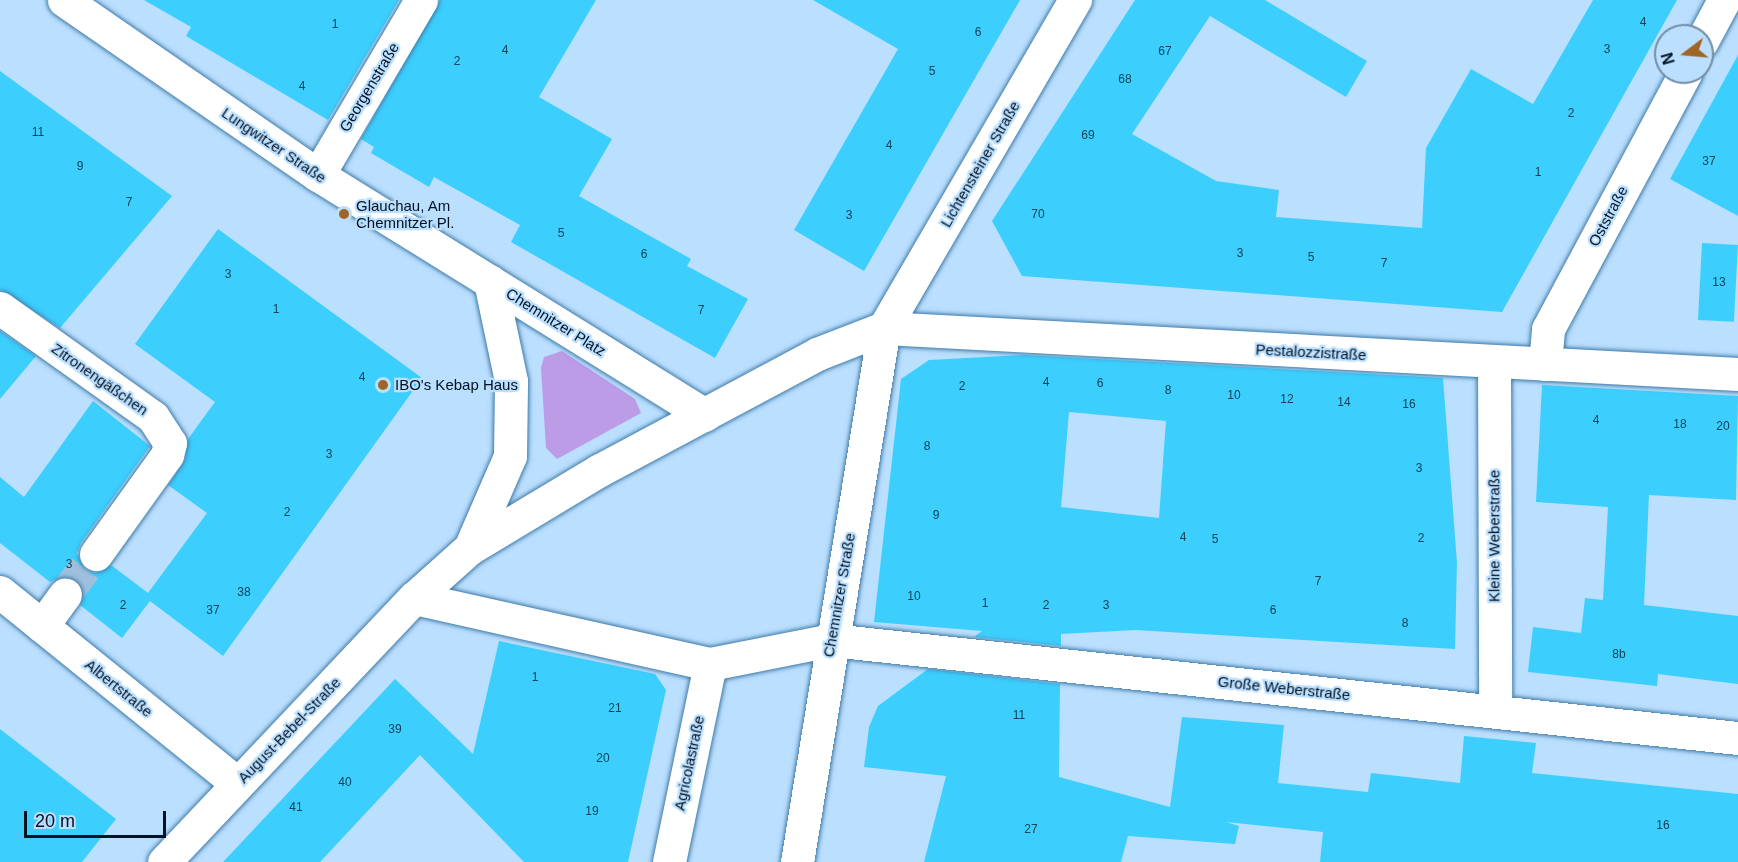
<!DOCTYPE html>
<html>
<head>
<meta charset="utf-8">
<style>
  body { margin:0 }
  #map { position:relative; width:1738px; height:862px; overflow:hidden; background:#bbdffe; font-family:Helvetica,sans-serif }
  div>[style] { position:absolute }
  .green>* { inset:0; background:#bc9be7 }
  .building>* { inset:0; background:#3ccffd; transform-origin:0 0 }
  .minor-tunnel>* { height:33px; margin-top:-16.5px; transform-origin:0; background:repeating-linear-gradient(90deg,#9fc0dd 0 33px,transparent 0 49px) }
  .roads { filter:drop-shadow(0 0 2px #3e7ba9) drop-shadow(0 0 2px #3e7ba9) }
  .minor>* { height:33px; margin:-16.5px; padding:0 16.5px; transform-origin:16.5px; border-radius:16.5px; background:#fff }
  .dots>* { width:16px; height:16px; translate:-50% -50%; box-sizing:border-box; border:3px solid #bbdffe; border-radius:50% }
  span { translate:-50% -50%; white-space:nowrap; text-align:center; line-height:1.15; -webkit-text-stroke:4.5px #bbdffe; paint-order:stroke }
  .number-label { font-size:12px; color:#0f415a }
  .number-label span { -webkit-text-stroke-width:0 }
  .street-label { font-size:15px; color:#001223 }
  .poi-label { font-size:15px; color:#001223 }
  .left { translate:0 -50%; text-align:left }
  .north { position:absolute; left:1654px; top:24px; width:60px; height:60px; box-sizing:border-box; background:#bbdffe; border:2px solid #708da6; border-radius:50%; rotate:254deg; font-size:16px; font-weight:700; line-height:24px; text-align:center; color:#001223 }
  .north::after { content:''; display:block; margin:auto; width:21px; height:27px; background:#a06526; clip-path:polygon(50% 0,100% 100%,50% 72%,0 100%) }
  .scale { position:absolute; left:24px; top:811px; width:142px; height:27px; box-sizing:border-box; border:3px solid #001223; border-top:0; padding-left:8px; font-size:18px; line-height:21px; white-space:nowrap; color:#001223; -webkit-text-stroke:4px #bbdffe; paint-order:stroke }
</style>
</head>
<body>
<div id="map">
  <div class="green">
    <i style="clip-path:polygon(562px 351px,635px 399px,641px 413px,557px 459px,546px 448px,541px 368px,544px 357px)"></i>
  </div>
  <div class="building">
    <i style="clip-path:polygon(144px 0,399px 0,328px 120px,186px 36px,191px 27px)"></i>
    <i style="clip-path:polygon(440px 0,596px 0,539px 97px,612px 139px,579px 196px,691px 259px,687px 266px,748px 299px,715px 358px,511px 242px,520px 225px,434px 177px,429px 187px,371px 153px,374px 147px,361px 139px)"></i>
    <i style="clip-path:polygon(813px 0,1020px 0,864px 271px,794px 230px,898px 49px)"></i>
    <i style="clip-path:polygon(1135px 0,1265px 0,1367px 61px,1346px 97px,1210px 16px,1132px 134px,1216px 181px,1279px 190px,1276px 217px,1422px 228px,1426px 148px,1471px 69px,1533px 104px,1593px 0,1677px 0,1502px 312px,1022px 276px,992px 221px)"></i>
    <i style="clip-path:polygon(1738px 55px,1738px 216px,1670px 179px)"></i>
    <i style="clip-path:polygon(0 71px,172px 196px,60px 328px,0 290px)"></i>
    <i style="clip-path:polygon(218px 229px,422px 378px,223px 656px,150px 601px,122px 638px,80px 605px,84px 595px,76px 579px,66px 575px,50px 582px,0 543px,0 477px,24px 497px,93px 401px,150px 446px,81px 543px,77px 553px,85px 569px,95px 573px,111px 565px,148px 593px,207px 513px,168px 485px,185px 460px,188px 439px,215px 402px,135px 344px)"></i>
    <i style="left:1702px;top:243px;width:36px;height:77px;rotate:3deg"></i>
    <i style="clip-path:polygon(0 331px,36px 356px,0 399px)"></i>
    <i style="clip-path:polygon(evenodd,1024px 355px,1443px 378px,1457px 563px,1455px 649px,1135px 630px,1061px 634px,1061px 646px,974px 637px,982px 631px,874px 622px,901px 379px,929px 360px,1024px 355px,1069px 412px,1166px 421px,1159px 518px,1061px 507px,1069px 412px)"></i>
    <i style="clip-path:polygon(1542px 385px,1738px 396px,1736px 500px,1649px 495px,1644px 605px,1738px 616px,1738px 684px,1658px 674px,1657px 686px,1528px 672px,1533px 627px,1581px 633px,1585px 598px,1603px 600px,1608px 507px,1536px 502px)"></i>
    <i style="clip-path:polygon(499px 641px,655px 674px,666px 690px,628px 862px,524px 862px,420px 755px,320px 862px,223px 862px,395px 679px,473px 754px)"></i>
    <i style="clip-path:polygon(928px 669px,1060px 684px,1059px 777px,1170px 807px,1182px 717px,1284px 725px,1278px 783px,1368px 792px,1371px 773px,1460px 783px,1464px 736px,1536px 743px,1532px 773px,1738px 794px,1738px 862px,1320px 862px,1323px 832px,1226px 822px,1239px 826px,1235px 844px,1128px 836px,1121px 862px,924px 862px,946px 776px,864px 767px,869px 727px,878px 706px)"></i>
    <i style="clip-path:polygon(0 729px,116px 819px,82px 862px,0 862px)"></i>
  </div>
  <div class="minor-tunnel">
    <i style="left:65px;top:594px;width:51px;rotate:-52.2deg"></i>
  </div>
  <div class="roads">
    <div class="minor">
      <i style="left:64px;top:0;width:308px;rotate:34.6deg"></i>
      <i style="left:318px;top:175px;width:455px;rotate:31.8deg"></i>
      <i style="left:1702px;top:41px;width:47px;rotate:-61.8deg"></i>
      <i style="left:318px;top:175px;width:203px;rotate:-59.5deg"></i>
      <i style="left:0;top:308px;width:188px;rotate:35.5deg"></i>
      <i style="left:153px;top:417px;width:31px;rotate:57deg"></i>
      <i style="left:170px;top:443px;width:12px;rotate:104deg"></i>
      <i style="left:167px;top:455px;width:122px;rotate:125.6deg"></i>
      <i style="left:1494px;top:362px;width:348px;rotate:89.8deg"></i>
      <i style="left:1545px;top:364px;width:35px;rotate:-85deg"></i>
      <i style="left:1548px;top:329px;width:292px;rotate:-61.8deg"></i>
      <i style="left:470px;top:548px;width:100px;rotate:-66.5deg"></i>
      <i style="left:510px;top:456px;width:75px;rotate:-89.2deg"></i>
      <i style="left:511px;top:381px;width:102px;rotate:-101.9deg"></i>
      <i style="left:0;top:592px;width:304px;rotate:38.9deg"></i>
      <i style="left:414px;top:598px;width:303px;rotate:12.6deg"></i>
      <i style="left:710px;top:664px;width:123px;rotate:-11.2deg"></i>
      <i style="left:831px;top:640px;width:912px;rotate:6.17deg"></i>
      <i style="left:42px;top:626px;width:39px;rotate:-54deg"></i>
      <i style="left:164px;top:862px;width:364px;rotate:-46.6deg"></i>
      <i style="left:414px;top:598px;width:75px;rotate:-41.8deg"></i>
      <i style="left:470px;top:548px;width:152px;rotate:-31deg"></i>
      <i style="left:600px;top:470px;width:246px;rotate:-28.1deg"></i>
      <i style="left:817px;top:354px;width:72px;rotate:-21.2deg"></i>
      <i style="left:884px;top:328px;width:855px;rotate:3.08deg"></i>
      <i style="left:669px;top:862px;width:202px;rotate:-78.3deg"></i>
      <i style="left:797px;top:862px;width:541px;rotate:-80.75deg"></i>
      <i style="left:884px;top:328px;width:380px;rotate:-59.8deg"></i>
    </div>
  </div>
  <div class="dots">
    <i style="left:344px;top:214px;background:#a06526"></i>
    <i style="left:383px;top:385px;background:#a06526"></i>
  </div>
  <div class="number-label">
    <span style="left:1643px;top:23px">4</span>
    <span style="left:335px;top:25px">1</span>
    <span style="left:978px;top:33px">6</span>
    <span style="left:1607px;top:50px">3</span>
    <span style="left:505px;top:51px">4</span>
    <span style="left:1165px;top:52px">67</span>
    <span style="left:457px;top:62px">2</span>
    <span style="left:932px;top:72px">5</span>
    <span style="left:1125px;top:80px">68</span>
    <span style="left:302px;top:87px">4</span>
    <span style="left:1571px;top:114px">2</span>
    <span style="left:38px;top:133px">11</span>
    <span style="left:1088px;top:136px">69</span>
    <span style="left:889px;top:146px">4</span>
    <span style="left:1709px;top:162px">37</span>
    <span style="left:80px;top:167px">9</span>
    <span style="left:1538px;top:173px">1</span>
    <span style="left:129px;top:203px">7</span>
    <span style="left:1038px;top:215px">70</span>
    <span style="left:849px;top:216px">3</span>
    <span style="left:561px;top:234px">5</span>
    <span style="left:1240px;top:254px">3</span>
    <span style="left:644px;top:255px">6</span>
    <span style="left:1311px;top:258px">5</span>
    <span style="left:1384px;top:264px">7</span>
    <span style="left:228px;top:275px">3</span>
    <span style="left:1719px;top:283px">13</span>
    <span style="left:276px;top:310px">1</span>
    <span style="left:701px;top:311px">7</span>
    <span style="left:362px;top:378px">4</span>
    <span style="left:1046px;top:383px">4</span>
    <span style="left:1100px;top:384px">6</span>
    <span style="left:962px;top:387px">2</span>
    <span style="left:1168px;top:391px">8</span>
    <span style="left:1234px;top:396px">10</span>
    <span style="left:1287px;top:400px">12</span>
    <span style="left:1344px;top:403px">14</span>
    <span style="left:1409px;top:405px">16</span>
    <span style="left:1596px;top:421px">4</span>
    <span style="left:1680px;top:425px">18</span>
    <span style="left:1723px;top:427px">20</span>
    <span style="left:927px;top:447px">8</span>
    <span style="left:329px;top:455px">3</span>
    <span style="left:1419px;top:469px">3</span>
    <span style="left:287px;top:513px">2</span>
    <span style="left:936px;top:516px">9</span>
    <span style="left:1183px;top:538px">4</span>
    <span style="left:1421px;top:539px">2</span>
    <span style="left:1215px;top:540px">5</span>
    <span style="left:69px;top:565px">3</span>
    <span style="left:1318px;top:582px">7</span>
    <span style="left:244px;top:593px">38</span>
    <span style="left:914px;top:597px">10</span>
    <span style="left:985px;top:604px">1</span>
    <span style="left:123px;top:606px">2</span>
    <span style="left:1046px;top:606px">2</span>
    <span style="left:1106px;top:606px">3</span>
    <span style="left:213px;top:611px">37</span>
    <span style="left:1273px;top:611px">6</span>
    <span style="left:1405px;top:624px">8</span>
    <span style="left:1619px;top:655px">8b</span>
    <span style="left:535px;top:678px">1</span>
    <span style="left:615px;top:709px">21</span>
    <span style="left:1019px;top:716px">11</span>
    <span style="left:395px;top:730px">39</span>
    <span style="left:603px;top:759px">20</span>
    <span style="left:345px;top:783px">40</span>
    <span style="left:296px;top:808px">41</span>
    <span style="left:592px;top:812px">19</span>
    <span style="left:1663px;top:826px">16</span>
    <span style="left:1031px;top:830px">27</span>
  </div>
  <div class="street-label">
    <span style="left:369px;top:87px;rotate:-59deg">Georgenstraße</span>
    <span style="left:274px;top:145px;rotate:34deg">Lungwitzer Straße</span>
    <span style="left:980px;top:164px;rotate:-60deg">Lichtensteiner Straße</span>
    <span style="left:1608px;top:216px;rotate:-62deg">Oststraße</span>
    <span style="left:556px;top:322px;rotate:32deg">Chemnitzer Platz</span>
    <span style="left:1311px;top:352px;rotate:3deg">Pestalozzistraße</span>
    <span style="left:100px;top:379px;rotate:35deg">Zitronengäßchen</span>
    <span style="left:1494px;top:536px;rotate:-90deg">Kleine Weberstraße</span>
    <span style="left:839px;top:595px;rotate:-80deg">Chemnitzer Straße</span>
    <span style="left:119px;top:688px;rotate:39deg">Albertstraße</span>
    <span style="left:1284px;top:688px;rotate:6deg">Große Weberstraße</span>
    <span style="left:289px;top:730px;rotate:-46deg">August-Bebel-Straße</span>
    <span style="left:689px;top:763px;rotate:-78deg">Agricolastraße</span>
  </div>
  <div class="poi-label">
    <span class="left" style="left:356px;top:214px">Glauchau, Am<br>Chemnitzer Pl.</span>
    <span class="left" style="left:395px;top:385px">IBO's Kebap Haus</span>
  </div>
  <div class="north">N</div>
  <div class="scale">20 m</div>
</div>
</body>
</html>
